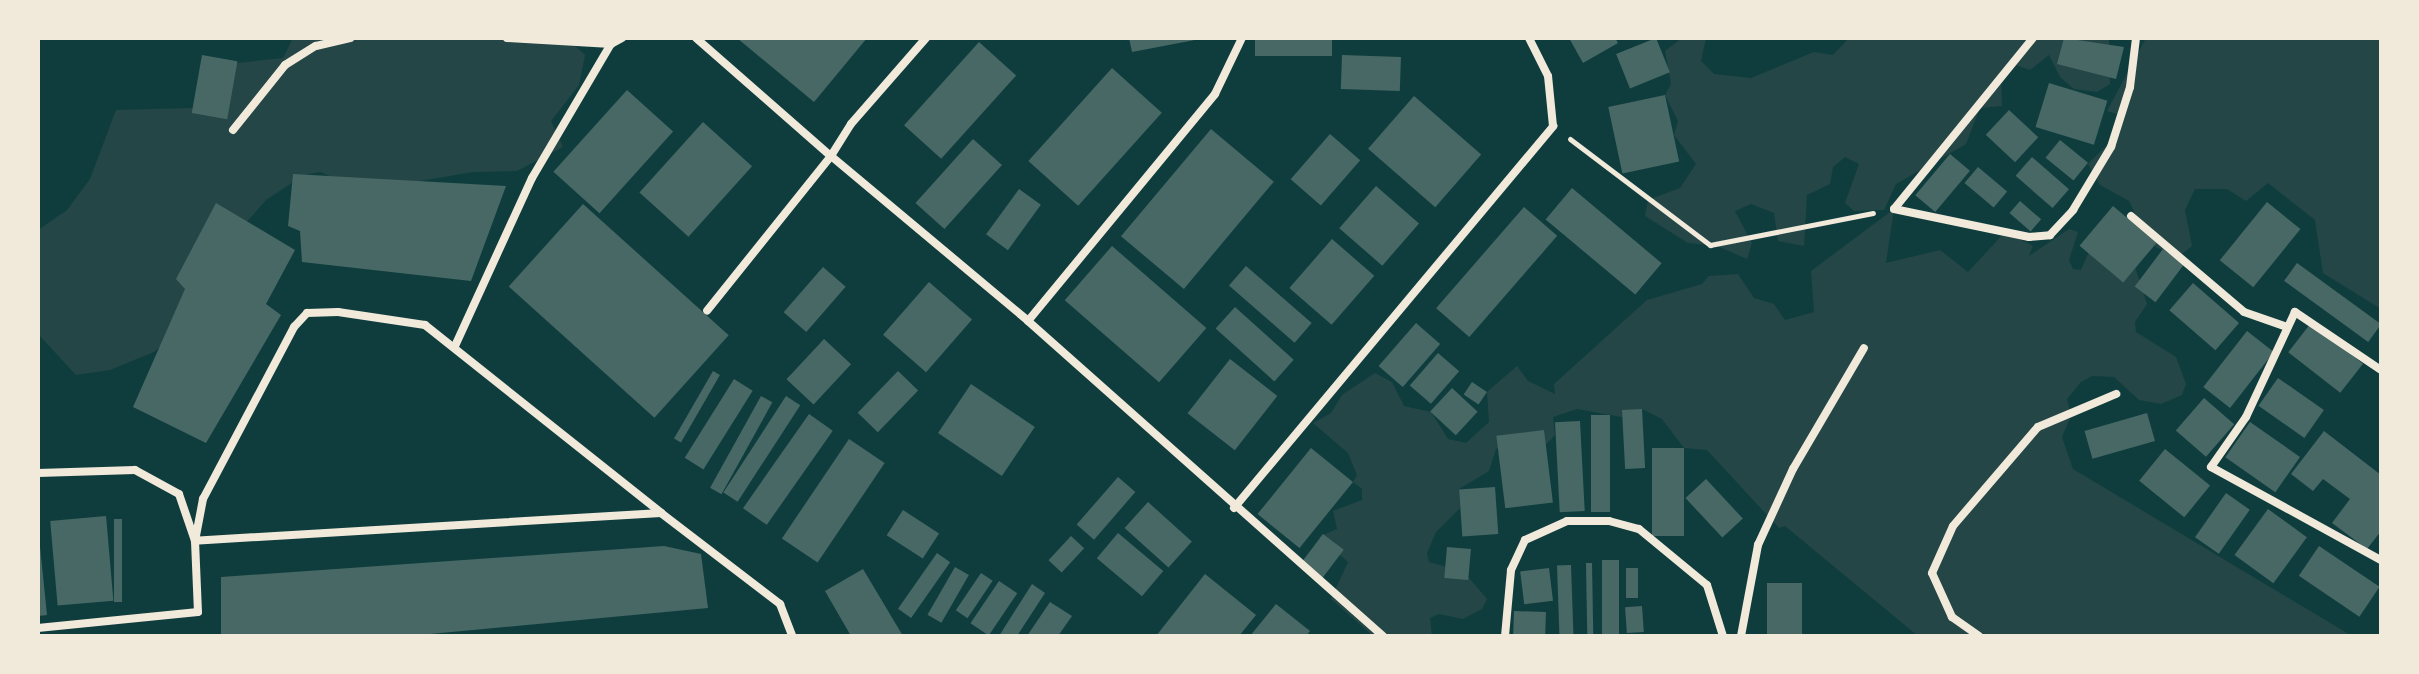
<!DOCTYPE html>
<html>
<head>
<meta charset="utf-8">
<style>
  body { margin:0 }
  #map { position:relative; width:2419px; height:674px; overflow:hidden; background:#0f3d3e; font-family:"Fira Sans Condensed",sans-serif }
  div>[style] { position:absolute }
  .green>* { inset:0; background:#244646 }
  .building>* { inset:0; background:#486865; transform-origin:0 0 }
  .path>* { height:5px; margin:-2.5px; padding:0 2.5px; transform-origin:2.5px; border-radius:2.5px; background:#f1e9da }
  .minor>* { height:8px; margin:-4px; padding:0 4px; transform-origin:4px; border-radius:4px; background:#f1e9da }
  span { translate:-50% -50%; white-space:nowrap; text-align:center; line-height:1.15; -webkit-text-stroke:6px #f1e9da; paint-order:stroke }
  .frame { position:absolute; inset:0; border:40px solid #f1e9da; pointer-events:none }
</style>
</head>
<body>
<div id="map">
  <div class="green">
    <i style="clip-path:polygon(293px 38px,567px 38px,585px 55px,579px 85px,551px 121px,563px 147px,517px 171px,473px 172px,379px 188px,361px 189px,320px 172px,304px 175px,266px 200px,204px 271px,177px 333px,154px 352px,110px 370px,76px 375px,38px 334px,38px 230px,67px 210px,90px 179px,116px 110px,194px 108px,208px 66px,283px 58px)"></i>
    <i style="clip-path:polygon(1682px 38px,1706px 38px,1701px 61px,1714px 74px,1751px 78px,1814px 52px,1833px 55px,1849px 38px,2109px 38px,2110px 84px,2097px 92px,2074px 89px,2060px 77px,2049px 55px,2030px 70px,2013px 64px,2001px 78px,2002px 106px,1980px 108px,1966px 144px,1896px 184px,1884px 210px,1854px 211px,1845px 203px,1859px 164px,1845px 157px,1833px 167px,1830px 184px,1807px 195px,1804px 246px,1778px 241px,1774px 213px,1751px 204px,1735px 211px,1752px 243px,1747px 259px,1717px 246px,1688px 243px,1645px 216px,1648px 200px,1680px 188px,1696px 164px,1674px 135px,1678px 121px,1665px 95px,1671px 84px,1665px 51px)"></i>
    <i style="clip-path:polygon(2146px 38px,2381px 38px,2381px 309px,2323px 273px,2315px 220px,2268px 183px,2246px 201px,2227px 189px,2195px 189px,2185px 210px,2192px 246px,2178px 257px,2151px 245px,2129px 201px,2100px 185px,2088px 164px,2115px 137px,2124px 116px,2107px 111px)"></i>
    <i style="clip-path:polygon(1894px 209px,1886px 263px,1940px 250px,1968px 272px,2006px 231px,2033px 246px,2029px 256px,2069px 229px,2078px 232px,2069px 260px,2073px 269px,2081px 270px,2093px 242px,2132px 258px,2147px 304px,2135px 322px,2136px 332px,2176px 357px,2186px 384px,2182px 395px,2161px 404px,2139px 400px,2114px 377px,2092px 376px,2081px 382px,2067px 399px,2071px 416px,2062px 437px,2073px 469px,2352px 636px,1918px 636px,1785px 526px,1779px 528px,1707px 450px,1684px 448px,1662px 419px,1642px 409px,1622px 417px,1577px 409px,1553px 417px,1555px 435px,1540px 451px,1506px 444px,1496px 449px,1489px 471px,1459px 489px,1460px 508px,1436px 532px,1427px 553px,1429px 562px,1464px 572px,1487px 599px,1482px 609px,1463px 619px,1439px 614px,1430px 618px,1432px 636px,1373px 636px,1331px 599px,1348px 562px,1319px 537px,1337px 529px,1333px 511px,1362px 500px,1362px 489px,1353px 482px,1357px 475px,1348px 453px,1313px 423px,1331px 413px,1342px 395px,1375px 373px,1392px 382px,1404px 406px,1431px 412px,1448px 439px,1466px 443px,1489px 422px,1487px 392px,1517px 366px,1528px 381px,1555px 394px,1554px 384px,1647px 300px,1702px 284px,1709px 276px,1738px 274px,1754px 298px,1774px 304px,1785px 320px,1814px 312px,1811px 271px)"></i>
  </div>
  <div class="building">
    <i style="clip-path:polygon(737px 38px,867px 38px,814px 102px)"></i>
    <i style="clip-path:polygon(1129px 38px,1200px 38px,1200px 39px,1132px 52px)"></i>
    <i style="left:1255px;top:38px;width:77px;height:18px"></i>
    <i style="clip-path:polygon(1569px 38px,1615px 38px,1618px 43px,1583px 63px)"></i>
    <i style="left:1656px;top:38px;width:37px;height:43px;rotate:68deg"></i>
    <i style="clip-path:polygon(2064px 38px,2124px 47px,2116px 79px,2057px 64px)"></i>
    <i style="left:979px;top:42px;width:50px;height:112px;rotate:42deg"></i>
    <i style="left:202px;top:55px;width:36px;height:59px;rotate:10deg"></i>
    <i style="left:1342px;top:55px;width:59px;height:34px;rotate:2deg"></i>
    <i style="left:1112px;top:68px;width:67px;height:125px;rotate:42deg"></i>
    <i style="left:2049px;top:83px;width:61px;height:46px;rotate:17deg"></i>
    <i style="left:627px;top:90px;width:62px;height:110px;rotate:42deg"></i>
    <i style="left:1665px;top:95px;width:68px;height:58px;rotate:78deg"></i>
    <i style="left:1414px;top:96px;width:89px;height:70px;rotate:41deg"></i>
    <i style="left:2009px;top:110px;width:40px;height:34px;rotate:43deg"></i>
    <i style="left:703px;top:122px;width:66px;height:95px;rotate:42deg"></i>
    <i style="left:1211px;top:129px;width:82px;height:140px;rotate:40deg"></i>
    <i style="left:1330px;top:134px;width:40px;height:60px;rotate:41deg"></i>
    <i style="left:973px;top:139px;width:39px;height:86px;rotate:42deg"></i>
    <i style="left:2060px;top:140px;width:36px;height:23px;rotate:39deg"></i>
    <i style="left:1950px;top:154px;width:26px;height:54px;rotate:40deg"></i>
    <i style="left:2032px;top:157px;width:49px;height:25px;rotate:41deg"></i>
    <i style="left:1978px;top:167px;width:38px;height:21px;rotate:40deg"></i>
    <i style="clip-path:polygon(293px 174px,506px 186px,471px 281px,302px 262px,300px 231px,288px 226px)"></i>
    <i style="left:1376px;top:186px;width:57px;height:56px;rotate:41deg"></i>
    <i style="left:1572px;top:188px;width:117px;height:41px;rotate:40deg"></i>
    <i style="left:1019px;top:189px;width:27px;height:56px;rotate:36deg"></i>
    <i style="left:2020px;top:201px;width:28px;height:16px;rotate:41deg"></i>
    <i style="left:2267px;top:202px;width:43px;height:75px;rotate:39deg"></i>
    <i style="clip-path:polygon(216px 203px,295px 250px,266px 304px,281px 315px,206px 443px,133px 407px,185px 289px,176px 279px)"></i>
    <i style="left:583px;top:204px;width:196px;height:111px;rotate:42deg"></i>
    <i style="left:2113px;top:206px;width:57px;height:52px;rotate:40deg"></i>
    <i style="left:1524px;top:207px;width:44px;height:134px;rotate:41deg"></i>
    <i style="left:1332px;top:239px;width:56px;height:65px;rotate:41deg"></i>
    <i style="left:1112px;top:246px;width:125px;height:72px;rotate:41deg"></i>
    <i style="left:2163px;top:249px;width:26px;height:47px;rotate:37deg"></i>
    <i style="left:2297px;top:263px;width:104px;height:22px;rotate:36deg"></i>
    <i style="left:1246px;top:266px;width:87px;height:26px;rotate:41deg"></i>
    <i style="left:823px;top:267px;width:30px;height:60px;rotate:41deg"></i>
    <i style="left:929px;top:282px;width:57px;height:70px;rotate:41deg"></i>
    <i style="left:2193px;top:283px;width:61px;height:36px;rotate:41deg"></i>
    <i style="left:1235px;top:307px;width:79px;height:29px;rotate:42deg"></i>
    <i style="left:1416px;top:323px;width:32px;height:57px;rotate:41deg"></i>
    <i style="left:2311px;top:323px;width:66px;height:37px;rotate:38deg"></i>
    <i style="left:2247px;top:331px;width:34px;height:71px;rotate:38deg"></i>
    <i style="left:824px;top:339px;width:37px;height:55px;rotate:43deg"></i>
    <i style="left:1438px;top:353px;width:28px;height:43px;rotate:41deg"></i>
    <i style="left:1230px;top:359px;width:60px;height:69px;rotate:38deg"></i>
    <i style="left:713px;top:371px;width:8px;height:78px;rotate:30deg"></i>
    <i style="left:898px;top:371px;width:28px;height:58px;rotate:44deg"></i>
    <i style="left:2278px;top:378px;width:56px;height:34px;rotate:35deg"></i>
    <i style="left:734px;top:379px;width:22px;height:93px;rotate:32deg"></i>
    <i style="left:1472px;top:382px;width:18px;height:15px;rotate:34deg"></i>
    <i style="left:971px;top:384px;width:77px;height:59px;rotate:34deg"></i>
    <i style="left:1452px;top:388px;width:35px;height:32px;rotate:43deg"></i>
    <i style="left:761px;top:396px;width:13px;height:105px;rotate:29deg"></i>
    <i style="left:786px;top:396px;width:17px;height:115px;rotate:33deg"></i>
    <i style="left:2204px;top:398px;width:40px;height:43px;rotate:41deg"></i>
    <i style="left:1642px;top:409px;width:59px;height:20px;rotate:87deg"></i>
    <i style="left:2147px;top:413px;width:29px;height:65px;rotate:74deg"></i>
    <i style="left:809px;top:414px;width:29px;height:115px;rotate:35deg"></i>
    <i style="left:1591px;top:415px;width:19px;height:97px"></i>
    <i style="left:1580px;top:421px;width:90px;height:25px;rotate:87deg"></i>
    <i style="left:2250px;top:422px;width:61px;height:43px;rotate:35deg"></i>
    <i style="left:1544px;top:430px;width:73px;height:48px;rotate:83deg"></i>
    <i style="clip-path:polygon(2324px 431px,2381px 475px,2381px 531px,2367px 549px,2332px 523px,2350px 499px,2323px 479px,2313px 491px,2291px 474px)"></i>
    <i style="left:849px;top:439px;width:43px;height:120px;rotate:34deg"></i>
    <i style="left:1311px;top:448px;width:54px;height:85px;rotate:39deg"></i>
    <i style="left:1652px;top:448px;width:32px;height:88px"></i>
    <i style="left:2165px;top:449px;width:58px;height:41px;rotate:39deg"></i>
    <i style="left:1118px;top:477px;width:23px;height:63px;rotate:41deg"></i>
    <i style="left:1706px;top:479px;width:54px;height:28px;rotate:47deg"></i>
    <i style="left:1495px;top:487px;width:47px;height:36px;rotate:86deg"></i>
    <i style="left:2226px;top:493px;width:29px;height:54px;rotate:35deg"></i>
    <i style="left:1148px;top:502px;width:59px;height:35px;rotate:42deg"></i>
    <i style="left:2268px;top:509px;width:48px;height:57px;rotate:36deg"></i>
    <i style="left:903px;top:510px;width:43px;height:30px;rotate:33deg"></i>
    <i style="left:106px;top:516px;width:85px;height:56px;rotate:85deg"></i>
    <i style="left:114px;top:519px;width:8px;height:83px"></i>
    <i style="clip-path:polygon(38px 527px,47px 615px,38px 616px)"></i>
    <i style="left:1118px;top:533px;width:59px;height:33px;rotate:40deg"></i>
    <i style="left:1323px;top:534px;width:26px;height:37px;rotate:37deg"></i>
    <i style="left:1071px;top:536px;width:18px;height:33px;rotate:43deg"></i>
    <i style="clip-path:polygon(664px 546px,701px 554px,708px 608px,409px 636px,221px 636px,221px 577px)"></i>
    <i style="left:2319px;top:546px;width:73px;height:36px;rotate:34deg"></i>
    <i style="left:1447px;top:547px;width:24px;height:31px;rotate:5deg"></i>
    <i style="left:937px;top:553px;width:16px;height:68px;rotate:35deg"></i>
    <i style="left:1602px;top:560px;width:17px;height:76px"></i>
    <i style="left:1592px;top:563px;width:73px;height:6px;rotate:89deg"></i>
    <i style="left:1571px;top:565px;width:71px;height:14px;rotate:88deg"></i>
    <i style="left:955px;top:567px;width:16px;height:55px;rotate:30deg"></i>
    <i style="left:1549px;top:568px;width:33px;height:29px;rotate:83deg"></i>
    <i style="left:1638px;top:568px;width:30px;height:12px;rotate:90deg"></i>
    <i style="clip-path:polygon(863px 569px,903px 636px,851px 636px,825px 591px)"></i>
    <i style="left:981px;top:573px;width:14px;height:45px;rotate:34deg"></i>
    <i style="clip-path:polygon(1205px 574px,1256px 615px,1239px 636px,1156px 636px)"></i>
    <i style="left:999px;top:581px;width:22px;height:51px;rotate:34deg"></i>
    <i style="left:1767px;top:583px;width:35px;height:53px"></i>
    <i style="clip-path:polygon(1032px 584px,1045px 593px,1017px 636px,999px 636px)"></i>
    <i style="clip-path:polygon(1050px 602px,1072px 616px,1058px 636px,1027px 636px)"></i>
    <i style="clip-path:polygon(1276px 604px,1310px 631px,1306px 636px,1250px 636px)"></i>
    <i style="left:1642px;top:606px;width:26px;height:17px;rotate:86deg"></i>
    <i style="left:1514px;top:611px;width:32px;height:25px;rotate:2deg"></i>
  </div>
  <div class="path">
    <i style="left:1570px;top:139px;width:176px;rotate:37.1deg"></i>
    <i style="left:1710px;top:245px;width:166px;rotate:-11.1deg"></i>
  </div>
  <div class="minor">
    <i style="left:507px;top:38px;width:104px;rotate:3.3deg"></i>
    <i style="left:696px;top:38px;width:179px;rotate:41.2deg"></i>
    <i style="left:831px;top:156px;width:198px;rotate:128.7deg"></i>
    <i style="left:926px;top:38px;width:114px;rotate:131.1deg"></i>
    <i style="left:851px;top:124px;width:38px;rotate:122deg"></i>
    <i style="left:831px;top:156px;width:257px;rotate:39.9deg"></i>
    <i style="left:1028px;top:321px;width:475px;rotate:41.6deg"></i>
    <i style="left:2033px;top:38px;width:220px;rotate:129.1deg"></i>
    <i style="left:1894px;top:209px;width:138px;rotate:11.7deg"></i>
    <i style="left:2029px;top:237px;width:21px;rotate:-5deg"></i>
    <i style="left:2050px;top:235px;width:34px;rotate:-47deg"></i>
    <i style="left:2073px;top:210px;width:74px;rotate:-58.9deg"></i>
    <i style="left:2111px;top:147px;width:63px;rotate:-72.4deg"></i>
    <i style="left:2130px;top:87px;width:49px;rotate:-83deg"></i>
    <i style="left:233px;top:130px;width:83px;rotate:-51.3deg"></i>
    <i style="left:285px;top:65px;width:36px;rotate:-32deg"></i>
    <i style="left:316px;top:46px;width:35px;rotate:-13deg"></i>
    <i style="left:2131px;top:216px;width:148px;rotate:40.3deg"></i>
    <i style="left:2244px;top:312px;width:46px;rotate:19.2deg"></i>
    <i style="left:338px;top:312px;width:88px;rotate:8.5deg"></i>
    <i style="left:425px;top:325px;width:302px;rotate:38.5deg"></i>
    <i style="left:661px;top:513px;width:467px;rotate:176.6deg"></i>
    <i style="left:195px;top:541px;width:43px;rotate:-79.2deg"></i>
    <i style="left:203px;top:499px;width:195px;rotate:-62.1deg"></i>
    <i style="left:294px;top:327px;width:19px;rotate:-47deg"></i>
    <i style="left:307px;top:313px;width:31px;rotate:-2deg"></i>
    <i style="left:1028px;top:321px;width:294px;rotate:-50.5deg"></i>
    <i style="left:1215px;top:94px;width:62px;rotate:-64.3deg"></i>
    <i style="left:455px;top:346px;width:185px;rotate:-65.4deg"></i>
    <i style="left:532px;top:178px;width:156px;rotate:-59.5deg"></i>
    <i style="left:611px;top:44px;width:13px;rotate:-29deg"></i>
    <i style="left:2381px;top:370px;width:104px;rotate:-146deg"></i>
    <i style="left:2295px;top:312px;width:116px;rotate:115deg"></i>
    <i style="left:2246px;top:417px;width:61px;rotate:125deg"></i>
    <i style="left:2211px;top:467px;width:194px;rotate:28.7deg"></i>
    <i style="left:38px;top:473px;width:97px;rotate:-1.8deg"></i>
    <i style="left:135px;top:470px;width:50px;rotate:28.6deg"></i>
    <i style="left:179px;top:494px;width:50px;rotate:71.2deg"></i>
    <i style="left:195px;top:541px;width:71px;rotate:87.6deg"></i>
    <i style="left:198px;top:612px;width:161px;rotate:174.3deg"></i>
    <i style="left:1234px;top:508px;width:498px;rotate:-50.1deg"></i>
    <i style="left:1553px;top:126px;width:50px;rotate:-95.7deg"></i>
    <i style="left:1548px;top:76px;width:42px;rotate:-116.6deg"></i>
    <i style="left:661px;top:513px;width:150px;rotate:37.4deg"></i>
    <i style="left:780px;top:604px;width:34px;rotate:69deg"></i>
    <i style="left:1505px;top:636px;width:66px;rotate:-84.8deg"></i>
    <i style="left:1511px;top:570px;width:33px;rotate:-65deg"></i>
    <i style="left:1525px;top:540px;width:46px;rotate:-24.3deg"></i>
    <i style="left:1567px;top:521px;width:42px"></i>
    <i style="left:1609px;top:521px;width:31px;rotate:15deg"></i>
    <i style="left:1639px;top:529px;width:88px;rotate:39.5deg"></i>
    <i style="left:1707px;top:585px;width:53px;rotate:72.6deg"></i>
    <i style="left:1741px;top:636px;width:93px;rotate:-79.4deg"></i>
    <i style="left:1758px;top:545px;width:84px;rotate:-65.3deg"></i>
    <i style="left:1793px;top:469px;width:140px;rotate:-59.6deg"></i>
    <i style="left:1979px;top:636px;width:33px;rotate:-145deg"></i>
    <i style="left:1952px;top:617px;width:48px;rotate:-114.4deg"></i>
    <i style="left:1932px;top:573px;width:51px;rotate:-65.9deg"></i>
    <i style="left:1953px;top:526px;width:130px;rotate:-49.4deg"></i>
    <i style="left:2038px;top:427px;width:85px;rotate:-22.9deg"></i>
  </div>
  <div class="frame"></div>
</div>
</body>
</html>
